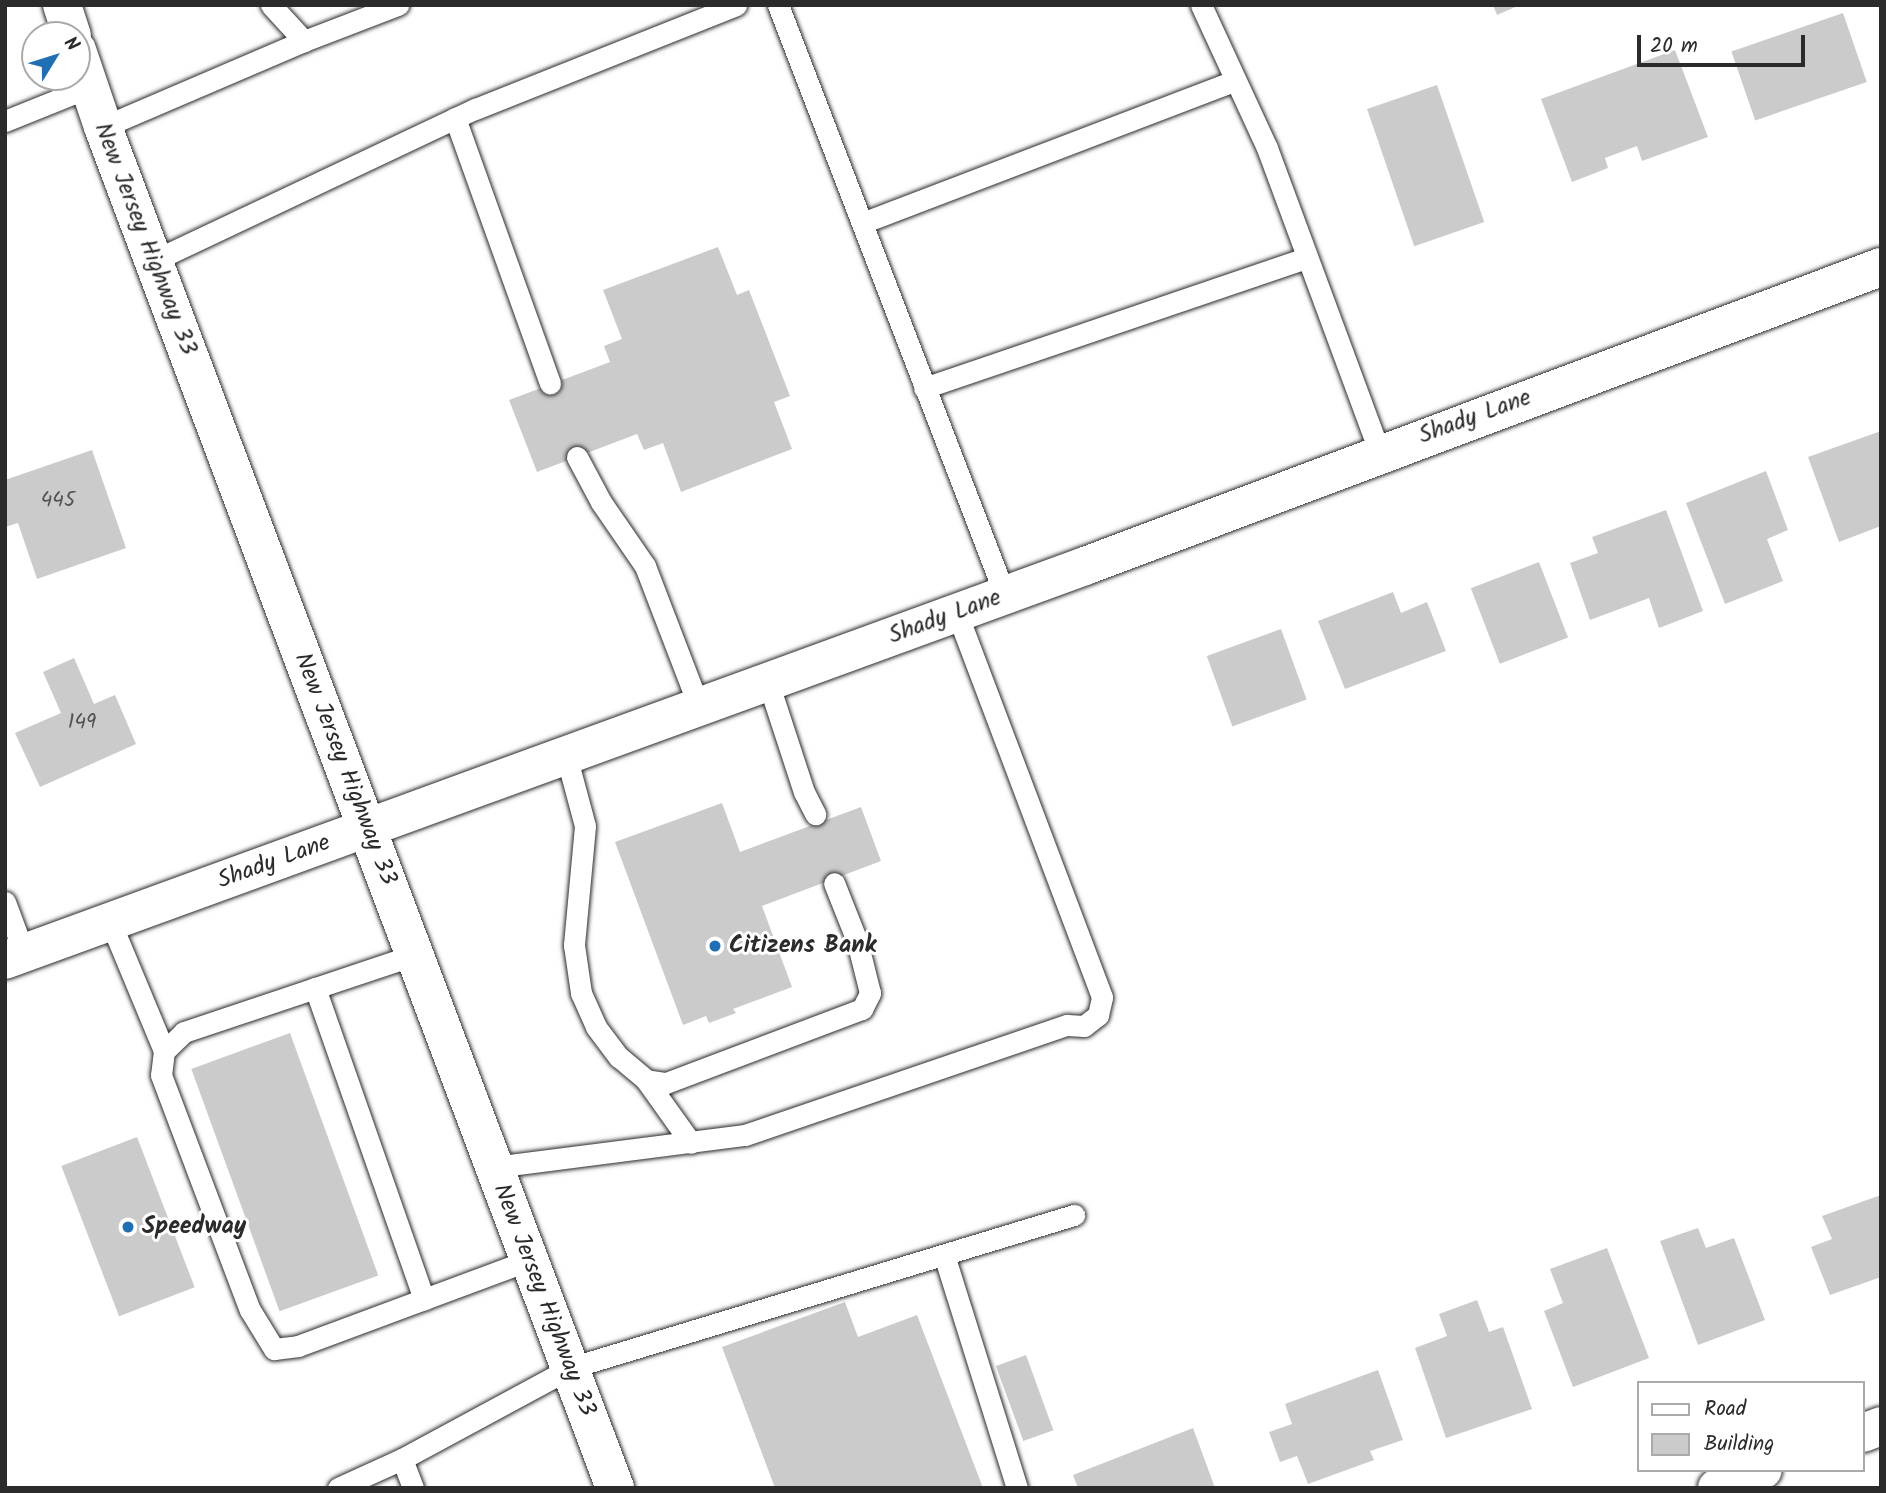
<!DOCTYPE html>
<html>
<head>
<meta charset="utf-8">
<style>
  body { margin:0 }
  #map { position:relative; width:1886px; height:1493px; overflow:hidden; background:#fff; font-family:Kalam,sans-serif }
  div>[style] { position:absolute }
  .building>* { inset:0; background:#cbcbcb; transform-origin:0 0 }
  .roads { filter:drop-shadow(0 0 2px #2b2b2b) drop-shadow(0 0 2px #2b2b2b) }
  .lane>* { height:21px; margin:-10.5px; padding:0 10.5px; transform-origin:10.5px; border-radius:10.5px; background:#fff }
  .street>* { height:38px; margin:-19px; padding:0 19px; transform-origin:19px; border-radius:19px; background:#fff }
  .primary>* { height:38px; margin:-19px; padding:0 19px; transform-origin:19px; border-radius:19px; background:#fff }
  .dots>* { width:19px; height:19px; translate:-50% -50%; box-sizing:border-box; border:4px solid #fff; border-radius:50% }
  span { translate:-50% -50%; white-space:nowrap; text-align:center; line-height:1.15; -webkit-text-stroke:6px #fff; paint-order:stroke }
  .number-label { font-size:21px; color:#535353 }
  .number-label span { -webkit-text-stroke-width:0 }
  .street-label { font-size:24px; color:#2b2b2b }
  .poi-label { font-size:24px; color:#2b2b2b; font-weight:700 }
  .left { translate:0 -50%; text-align:left }
  .frame { position:absolute; inset:0; border:7px solid #2b2b2b; pointer-events:none }
  .legend { position:absolute; left:1637px; top:1381px; width:228px; height:91px; box-sizing:border-box; background:#fff; border:2px solid #aaa; margin:0; padding:9px 12px; list-style:none; font-size:21px; color:#2b2b2b }
  .legend li { display:flex; align-items:center; gap:14px; height:35px }
  .legend b { width:35px; border:2px solid #aaa }
  .north { position:absolute; left:21px; top:21px; width:70px; height:70px; box-sizing:border-box; background:#fff; border:2px solid #aaa; border-radius:50%; rotate:52deg; font-size:19px; font-weight:700; line-height:28px; text-align:center; color:#2b2b2b }
  .north::after { content:''; display:block; margin:auto; width:24px; height:32px; background:#1f6fb2; clip-path:polygon(50% 0,100% 100%,50% 72%,0 100%) }
  .scale { position:absolute; left:1637px; top:35px; width:168px; height:32px; box-sizing:border-box; border:4px solid #2b2b2b; border-top:0; padding-left:9px; font-size:21px; line-height:24px; white-space:nowrap; color:#2b2b2b; -webkit-text-stroke:5px #fff; paint-order:stroke }
</style>
</head>
<body>
<div id="map">
  <div class="building">
    <i style="clip-path:polygon(1493px 5px,1520px 5px,1497px 15px)"></i>
    <i style="left:1843px;top:13px;width:73px;height:118px;rotate:71deg"></i>
    <i style="clip-path:polygon(1675px 50px,1708px 137px,1642px 161px,1637px 146px,1605px 158px,1608px 168px,1572px 182px,1541px 99px)"></i>
    <i style="left:1437px;top:85px;width:145px;height:74px;rotate:71deg"></i>
    <i style="clip-path:polygon(718px 247px,737px 295px,749px 290px,790px 396px,774px 402px,792px 449px,681px 492px,663px 443px,644px 450px,637px 434px,537px 472px,509px 400px,610px 362px,604px 346px,622px 339px,603px 290px)"></i>
    <i style="clip-path:polygon(1881px 431px,1881px 526px,1839px 542px,1808px 457px)"></i>
    <i style="clip-path:polygon(92px 450px,126px 548px,37px 579px,18px 523px,5px 527px,5px 480px)"></i>
    <i style="clip-path:polygon(1766px 471px,1788px 530px,1767px 539px,1783px 581px,1725px 604px,1686px 503px)"></i>
    <i style="clip-path:polygon(1666px 510px,1703px 611px,1659px 628px,1649px 598px,1590px 620px,1570px 563px,1598px 553px,1592px 537px)"></i>
    <i style="left:1539px;top:562px;width:81px;height:73px;rotate:69deg"></i>
    <i style="clip-path:polygon(1393px 592px,1401px 613px,1427px 602px,1446px 651px,1345px 689px,1318px 621px)"></i>
    <i style="left:1281px;top:629px;width:75px;height:79px;rotate:70deg"></i>
    <i style="clip-path:polygon(74px 658px,94px 704px,115px 695px,136px 744px,40px 787px,15px 733px,61px 713px,43px 672px)"></i>
    <i style="clip-path:polygon(722px 803px,740px 852px,861px 807px,881px 861px,762px 906px,792px 987px,733px 1009px,736px 1013px,709px 1023px,706px 1016px,683px 1025px,615px 842px)"></i>
    <i style="left:290px;top:1033px;width:258px;height:105px;rotate:70deg"></i>
    <i style="left:137px;top:1137px;width:161px;height:81px;rotate:69deg"></i>
    <i style="clip-path:polygon(1881px 1195px,1881px 1277px,1830px 1295px,1811px 1247px,1832px 1239px,1822px 1216px)"></i>
    <i style="clip-path:polygon(1698px 1228px,1706px 1248px,1734px 1238px,1765px 1320px,1698px 1345px,1660px 1241px)"></i>
    <i style="clip-path:polygon(1607px 1248px,1649px 1358px,1573px 1387px,1544px 1311px,1563px 1303px,1550px 1269px)"></i>
    <i style="clip-path:polygon(1477px 1300px,1489px 1332px,1503px 1327px,1532px 1409px,1446px 1438px,1415px 1348px,1447px 1336px,1439px 1314px)"></i>
    <i style="clip-path:polygon(845px 1302px,858px 1337px,917px 1315px,983px 1488px,775px 1488px,722px 1347px)"></i>
    <i style="left:1026px;top:1355px;width:80px;height:32px;rotate:70deg"></i>
    <i style="clip-path:polygon(1378px 1370px,1403px 1440px,1370px 1451px,1374px 1460px,1308px 1484px,1297px 1456px,1280px 1462px,1269px 1432px,1292px 1424px,1285px 1404px)"></i>
    <i style="clip-path:polygon(1193px 1428px,1215px 1488px,1078px 1488px,1073px 1475px)"></i>
  </div>
  <div class="roads">
    <div class="lane">
      <i style="left:271px;top:5px;width:49px;rotate:47.5deg"></i>
      <i style="left:778px;top:5px;width:632px;rotate:68.96deg"></i>
      <i style="left:1201px;top:5px;width:157px;rotate:65.2deg"></i>
      <i style="left:1267px;top:148px;width:325px;rotate:69.7deg"></i>
      <i style="left:455px;top:118px;width:282px;rotate:70.3deg"></i>
      <i style="left:5px;top:121px;width:91px;rotate:-22deg"></i>
      <i style="left:103px;top:127px;width:219px;rotate:-23.2deg"></i>
      <i style="left:304px;top:41px;width:101px;rotate:-21deg"></i>
      <i style="left:862px;top:223px;width:398px;rotate:-20.9deg"></i>
      <i style="left:153px;top:261px;width:356px;rotate:-25.3deg"></i>
      <i style="left:475px;top:109px;width:281px;rotate:-21.7deg"></i>
      <i style="left:924px;top:388px;width:403px;rotate:-18.8deg"></i>
      <i style="left:577px;top:457px;width:51px;rotate:61.9deg"></i>
      <i style="left:601px;top:502px;width:78px;rotate:55.5deg"></i>
      <i style="left:645px;top:566px;width:151px;rotate:69deg"></i>
      <i style="left:768px;top:682px;width:116px;rotate:71.9deg"></i>
      <i style="left:804px;top:792px;width:25px;rotate:63deg"></i>
      <i style="left:566px;top:755px;width:73px;rotate:75deg"></i>
      <i style="left:585px;top:826px;width:120px;rotate:95.3deg"></i>
      <i style="left:574px;top:945px;width:49px;rotate:81.7deg"></i>
      <i style="left:581px;top:993px;width:37px;rotate:66deg"></i>
      <i style="left:596px;top:1027px;width:38px;rotate:53deg"></i>
      <i style="left:619px;top:1057px;width:35px;rotate:40deg"></i>
      <i style="left:646px;top:1080px;width:20px;rotate:9deg"></i>
      <i style="left:666px;top:1083px;width:210px;rotate:-20.7deg"></i>
      <i style="left:862px;top:1009px;width:18px;rotate:-63deg"></i>
      <i style="left:870px;top:993px;width:54px;rotate:-104deg"></i>
      <i style="left:857px;top:941px;width:62px;rotate:-111.6deg"></i>
      <i style="left:5px;top:902px;width:54px;rotate:69.6deg"></i>
      <i style="left:110px;top:921px;width:141px;rotate:67.4deg"></i>
      <i style="left:414px;top:955px;width:243px;rotate:161.5deg"></i>
      <i style="left:184px;top:1032px;width:28px;rotate:136deg"></i>
      <i style="left:164px;top:1051px;width:24px;rotate:97deg"></i>
      <i style="left:161px;top:1075px;width:251px;rotate:69.3deg"></i>
      <i style="left:250px;top:1310px;width:46px;rotate:58.4deg"></i>
      <i style="left:274px;top:1349px;width:24px;rotate:-7deg"></i>
      <i style="left:298px;top:1346px;width:246px;rotate:-20.4deg"></i>
      <i style="left:315px;top:988px;width:330px;rotate:70.7deg"></i>
      <i style="left:646px;top:1080px;width:77px;rotate:54.5deg"></i>
      <i style="left:494px;top:1167px;width:253px;rotate:-7.3deg"></i>
      <i style="left:745px;top:1135px;width:340px;rotate:-18.9deg"></i>
      <i style="left:1067px;top:1025px;width:17px;rotate:3deg"></i>
      <i style="left:1084px;top:1026px;width:18px;rotate:-38deg"></i>
      <i style="left:1098px;top:1015px;width:18px;rotate:-77deg"></i>
      <i style="left:1102px;top:997px;width:410px;rotate:-110.7deg"></i>
      <i style="left:944px;top:1255px;width:244px;rotate:72.6deg"></i>
      <i style="left:402px;top:1459px;width:31px;rotate:69deg"></i>
      <i style="left:338px;top:1488px;width:70px;rotate:-24.4deg"></i>
      <i style="left:402px;top:1459px;width:191px;rotate:-28.4deg"></i>
      <i style="left:570px;top:1368px;width:527px;rotate:-16.89deg"></i>
    </div>
    <div class="street">
      <i style="left:5px;top:960px;width:1150px;rotate:-20.04deg"></i>
      <i style="left:1085px;top:566px;width:850px;rotate:-20.59deg"></i>
      <i style="left:1863px;top:1433px;width:19px;rotate:-21deg"></i>
      <i style="left:1717px;top:1488px;width:49px;rotate:-21.4deg"></i>
    </div>
    <div class="primary">
      <i style="left:62px;top:5px;width:32px;rotate:72deg"></i>
      <i style="left:77px;top:50px;width:81px;rotate:71.3deg"></i>
      <i style="left:103px;top:127px;width:1454px;rotate:69.38deg"></i>
    </div>
  </div>
  <div class="dots">
    <i style="left:715px;top:946px;background:#1f6fb2"></i>
    <i style="left:128px;top:1227px;background:#1f6fb2"></i>
  </div>
  <div class="number-label">
    <span style="left:58px;top:501px">445</span>
    <span style="left:82px;top:723px">149</span>
  </div>
  <div class="street-label">
    <span style="left:145px;top:239px;rotate:69deg">New Jersey Highway 33</span>
    <span style="left:1475px;top:417px;rotate:-20deg">Shady Lane</span>
    <span style="left:945px;top:617px;rotate:-20deg">Shady Lane</span>
    <span style="left:345px;top:769px;rotate:69deg">New Jersey Highway 33</span>
    <span style="left:274px;top:862px;rotate:-20deg">Shady Lane</span>
    <span style="left:544px;top:1300px;rotate:69deg">New Jersey Highway 33</span>
  </div>
  <div class="poi-label">
    <span class="left" style="left:729px;top:946px">Citizens Bank</span>
    <span class="left" style="left:142px;top:1227px">Speedway</span>
  </div>
  <div class="frame"></div>
  <ul class="legend">
  <li><b style="height:9px;background:#fff"></b>Road</li>
  <li><b style="height:19px;background:#cbcbcb"></b>Building</li>
  </ul>
  <div class="north">N</div>
  <div class="scale">20 m</div>
</div>
</body>
</html>
